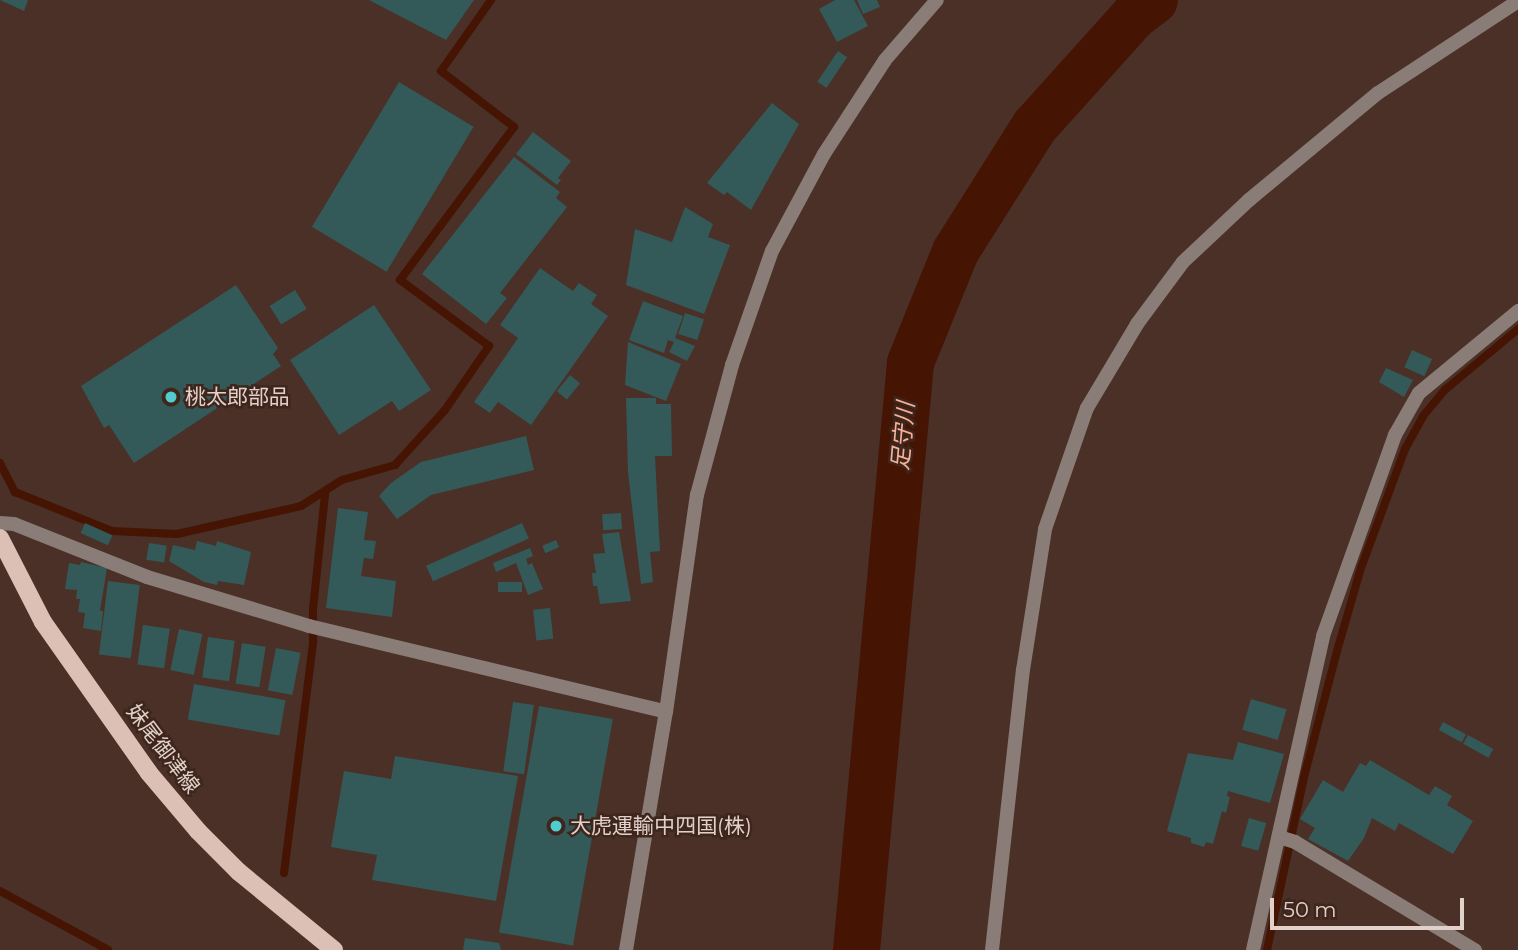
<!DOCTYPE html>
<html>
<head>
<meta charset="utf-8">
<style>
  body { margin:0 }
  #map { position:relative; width:1518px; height:950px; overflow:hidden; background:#4a3027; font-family:Montserrat,"Noto Sans JP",sans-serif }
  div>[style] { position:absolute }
  .stream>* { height:8px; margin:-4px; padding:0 4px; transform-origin:4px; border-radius:4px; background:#461402 }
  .river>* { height:47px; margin:-23.5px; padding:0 23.5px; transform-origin:23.5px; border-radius:23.5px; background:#461402 }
  .building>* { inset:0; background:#345959; transform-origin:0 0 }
  .street>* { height:14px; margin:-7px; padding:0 7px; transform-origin:7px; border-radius:7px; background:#8a7c77 }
  .primary>* { height:18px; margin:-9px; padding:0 9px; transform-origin:9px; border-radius:9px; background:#dcbfb5 }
  .dots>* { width:19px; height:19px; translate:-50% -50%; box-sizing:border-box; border:4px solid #3f261d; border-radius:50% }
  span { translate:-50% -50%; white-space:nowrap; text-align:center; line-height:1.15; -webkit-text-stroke:5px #3f261d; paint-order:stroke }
  .poi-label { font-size:21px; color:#e2d1cb }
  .left { translate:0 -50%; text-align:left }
  .street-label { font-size:21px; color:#e2d1cb }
  .water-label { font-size:23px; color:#f7b198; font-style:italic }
  .scale { position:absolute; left:1270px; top:898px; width:194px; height:32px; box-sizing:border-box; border:4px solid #e2d1cb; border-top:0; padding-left:9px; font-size:21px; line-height:24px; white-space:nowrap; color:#e2d1cb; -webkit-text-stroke:5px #3f261d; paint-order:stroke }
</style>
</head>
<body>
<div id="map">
  <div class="stream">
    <i style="left:0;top:463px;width:33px;rotate:63deg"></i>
    <i style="left:15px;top:492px;width:105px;rotate:21.9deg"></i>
    <i style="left:112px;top:531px;width:65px;rotate:2.6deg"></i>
    <i style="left:177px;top:534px;width:127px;rotate:-12.7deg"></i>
    <i style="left:301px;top:506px;width:49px;rotate:-32.4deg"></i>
    <i style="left:342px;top:480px;width:55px;rotate:-15.8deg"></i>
    <i style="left:395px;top:465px;width:74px;rotate:-47.7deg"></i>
    <i style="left:445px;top:410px;width:78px;rotate:-55.5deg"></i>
    <i style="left:489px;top:346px;width:111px;rotate:-143.4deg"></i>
    <i style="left:400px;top:280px;width:191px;rotate:-53.3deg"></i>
    <i style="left:514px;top:127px;width:92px;rotate:-142.5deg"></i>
    <i style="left:441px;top:71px;width:87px;rotate:-54.8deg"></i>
    <i style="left:284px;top:873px;width:233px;rotate:-82.8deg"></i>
    <i style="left:313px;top:642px;width:33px;rotate:-90deg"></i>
    <i style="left:313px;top:609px;width:116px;rotate:-84deg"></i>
    <i style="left:0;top:891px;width:123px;rotate:28.6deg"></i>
    <i style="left:1267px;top:950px;width:177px;rotate:-77.9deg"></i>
    <i style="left:1304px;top:777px;width:130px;rotate:-75.3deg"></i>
    <i style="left:1337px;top:651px;width:86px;rotate:-73.9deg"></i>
    <i style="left:1361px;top:568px;width:127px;rotate:-69.7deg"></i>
    <i style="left:1405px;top:449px;width:38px;rotate:-61deg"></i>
    <i style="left:1423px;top:416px;width:35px;rotate:-50deg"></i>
    <i style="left:1446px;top:389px;width:94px;rotate:-39.8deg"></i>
  </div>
  <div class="river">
    <i style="left:856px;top:950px;width:590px;rotate:-84.75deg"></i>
    <i style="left:910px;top:362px;width:120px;rotate:-67.9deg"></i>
    <i style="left:955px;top:251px;width:148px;rotate:-57.7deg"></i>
    <i style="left:1034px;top:126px;width:148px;rotate:-48deg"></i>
    <i style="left:1133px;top:16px;width:26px;rotate:-37deg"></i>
  </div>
  <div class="building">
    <i style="clip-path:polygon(0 0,28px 0,24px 11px)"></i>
    <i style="clip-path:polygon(369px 0,474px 0,446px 40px)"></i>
    <i style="clip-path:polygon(835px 0,854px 0,868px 26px,837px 42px,819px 9px)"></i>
    <i style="clip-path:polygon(857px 0,877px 0,880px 7px,863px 14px)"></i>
    <i style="left:838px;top:51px;width:11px;height:37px;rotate:34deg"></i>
    <i style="left:399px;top:82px;width:87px;height:169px;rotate:31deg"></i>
    <i style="clip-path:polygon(772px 103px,799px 124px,751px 210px,727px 192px,724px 195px,707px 183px)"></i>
    <i style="clip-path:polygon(533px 132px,571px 161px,558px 178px,561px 180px,557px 185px,516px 154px)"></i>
    <i style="clip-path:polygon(514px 157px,560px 192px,556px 198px,567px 207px,500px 293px,507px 298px,486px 324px,422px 274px)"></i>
    <i style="clip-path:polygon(685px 207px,713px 224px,708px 237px,730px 245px,704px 314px,626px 285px,635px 229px,672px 242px)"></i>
    <i style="clip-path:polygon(540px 268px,573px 291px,579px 283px,597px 295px,591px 304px,608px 316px,531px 425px,498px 402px,490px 413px,474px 402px,518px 338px,500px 325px)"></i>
    <i style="clip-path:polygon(236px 285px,278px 348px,273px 354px,281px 366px,134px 463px,109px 425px,104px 428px,81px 386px)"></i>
    <i style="left:295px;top:290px;width:22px;height:30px;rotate:58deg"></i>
    <i style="clip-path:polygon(643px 301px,683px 316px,675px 338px,695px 346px,687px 361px,669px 352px,674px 342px,668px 340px,664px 353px,629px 340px)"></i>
    <i style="clip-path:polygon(374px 305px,431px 390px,399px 411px,392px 401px,339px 435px,290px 360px)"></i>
    <i style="left:685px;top:313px;width:20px;height:22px;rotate:18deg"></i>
    <i style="clip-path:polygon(628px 342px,681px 364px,666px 401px,625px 385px)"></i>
    <i style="left:1412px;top:350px;width:22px;height:19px;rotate:24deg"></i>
    <i style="clip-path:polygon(1386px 368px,1413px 380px,1404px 397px,1379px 382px)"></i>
    <i style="left:570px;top:375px;width:13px;height:21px;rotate:39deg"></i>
    <i style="clip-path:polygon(626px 398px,656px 398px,656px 404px,671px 404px,672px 456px,655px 456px,660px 551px,650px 552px,653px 582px,641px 584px,628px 472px)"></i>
    <i style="clip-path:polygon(526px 436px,534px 470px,431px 495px,397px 519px,379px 496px,391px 483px,421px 462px)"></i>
    <i style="clip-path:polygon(338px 508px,368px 512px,364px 540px,376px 541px,373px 559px,364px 558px,361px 576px,396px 581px,392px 617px,326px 608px)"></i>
    <i style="left:621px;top:513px;width:16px;height:19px;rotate:86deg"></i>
    <i style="left:85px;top:523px;width:30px;height:11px;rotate:24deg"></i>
    <i style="left:522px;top:523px;width:17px;height:105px;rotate:66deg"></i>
    <i style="clip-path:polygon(619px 532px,631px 601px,600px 604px,597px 586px,593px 586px,592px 573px,596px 573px,593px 554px,605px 553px,602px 534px)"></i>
    <i style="left:556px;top:540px;width:8px;height:15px;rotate:67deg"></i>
    <i style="clip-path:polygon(197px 541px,216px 546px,217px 541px,251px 552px,244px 585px,218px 581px,217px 585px,204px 582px,169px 561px,173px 545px,195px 550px)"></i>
    <i style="left:149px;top:543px;width:18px;height:17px;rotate:9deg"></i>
    <i style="clip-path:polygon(530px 548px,533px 556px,526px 559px,528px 565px,532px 563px,543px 589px,528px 595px,516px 563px,496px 572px,493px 563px)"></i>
    <i style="clip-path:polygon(81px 562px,107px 568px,100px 611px,103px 611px,101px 631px,83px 628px,85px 613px,78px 612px,80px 599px,76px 599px,77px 590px,65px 589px,69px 563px,80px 565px)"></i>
    <i style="left:108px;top:581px;width:32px;height:74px;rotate:7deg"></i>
    <i style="left:498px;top:582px;width:24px;height:10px"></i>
    <i style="left:550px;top:608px;width:31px;height:17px;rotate:84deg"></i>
    <i style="left:143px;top:625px;width:27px;height:40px;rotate:8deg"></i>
    <i style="left:179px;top:629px;width:24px;height:42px;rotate:12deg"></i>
    <i style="left:208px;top:637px;width:27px;height:41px;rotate:8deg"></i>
    <i style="left:242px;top:643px;width:24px;height:41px;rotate:9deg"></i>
    <i style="left:276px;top:648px;width:25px;height:43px;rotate:11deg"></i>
    <i style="left:194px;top:684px;width:93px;height:36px;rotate:10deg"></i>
    <i style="left:1251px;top:699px;width:37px;height:32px;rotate:16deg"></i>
    <i style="left:513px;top:702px;width:21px;height:70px;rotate:8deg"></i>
    <i style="left:539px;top:706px;width:75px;height:230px;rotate:10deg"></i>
    <i style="left:1443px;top:722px;width:26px;height:9px;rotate:28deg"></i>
    <i style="left:1468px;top:735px;width:29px;height:10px;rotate:29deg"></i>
    <i style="clip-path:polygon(1238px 742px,1284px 754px,1270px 803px,1228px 791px,1227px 796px,1230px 797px,1226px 813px,1222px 811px,1213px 844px,1206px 842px,1204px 847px,1191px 843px,1191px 838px,1167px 831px,1188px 753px,1233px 760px)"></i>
    <i style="clip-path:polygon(395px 756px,518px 776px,496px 901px,372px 880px,377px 855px,331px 847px,344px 771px,391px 779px)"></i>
    <i style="clip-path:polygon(1370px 760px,1429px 795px,1435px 786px,1452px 796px,1447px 805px,1473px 821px,1453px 854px,1399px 823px,1395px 831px,1372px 818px,1364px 838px,1348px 861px,1308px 839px,1315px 828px,1300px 819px,1323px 780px,1343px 792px,1360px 763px,1366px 766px)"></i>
    <i style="left:1249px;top:818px;width:18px;height:29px;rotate:16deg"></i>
    <i style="clip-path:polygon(465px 938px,499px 943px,501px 950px,463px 950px)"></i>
  </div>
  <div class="street">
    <i style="left:0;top:523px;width:14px;rotate:4deg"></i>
    <i style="left:14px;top:524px;width:143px;rotate:21.7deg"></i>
    <i style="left:147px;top:577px;width:169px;rotate:16.8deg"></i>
    <i style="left:309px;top:626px;width:367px;rotate:13.5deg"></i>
    <i style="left:1279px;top:837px;width:17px;rotate:17deg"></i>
    <i style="left:1295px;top:842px;width:210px;rotate:31deg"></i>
    <i style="left:626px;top:950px;width:241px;rotate:-80.5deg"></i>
    <i style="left:666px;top:712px;width:219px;rotate:-81.9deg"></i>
    <i style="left:697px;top:495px;width:135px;rotate:-74.9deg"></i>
    <i style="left:732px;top:365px;width:121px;rotate:-70.7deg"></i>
    <i style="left:772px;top:251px;width:110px;rotate:-61.8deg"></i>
    <i style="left:824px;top:154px;width:112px;rotate:-57deg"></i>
    <i style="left:885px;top:60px;width:79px;rotate:-49.1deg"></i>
    <i style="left:992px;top:950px;width:282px;rotate:-83.7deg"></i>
    <i style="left:1023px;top:670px;width:143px;rotate:-81.1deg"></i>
    <i style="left:1045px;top:529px;width:128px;rotate:-70.9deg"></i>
    <i style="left:1087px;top:408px;width:98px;rotate:-59.2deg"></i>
    <i style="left:1137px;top:324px;width:77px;rotate:-53.4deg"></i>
    <i style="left:1183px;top:262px;width:91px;rotate:-43.2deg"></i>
    <i style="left:1249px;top:200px;width:168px;rotate:-39.7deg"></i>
    <i style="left:1378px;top:93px;width:168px;rotate:-33.3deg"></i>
    <i style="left:1253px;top:950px;width:322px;rotate:-77.4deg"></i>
    <i style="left:1323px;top:636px;width:214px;rotate:-70.3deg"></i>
    <i style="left:1395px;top:435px;width:48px;rotate:-60.3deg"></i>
    <i style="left:1419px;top:393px;width:129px;rotate:-39.6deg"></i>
  </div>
  <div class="primary">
    <i style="left:0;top:538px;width:94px;rotate:62.9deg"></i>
    <i style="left:43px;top:622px;width:184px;rotate:54.9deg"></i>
    <i style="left:149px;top:773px;width:76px;rotate:49.8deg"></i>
    <i style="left:198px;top:831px;width:58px;rotate:45deg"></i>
    <i style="left:239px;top:872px;width:123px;rotate:39.4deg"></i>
  </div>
  <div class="dots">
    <i style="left:171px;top:397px;background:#52cdcd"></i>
    <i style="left:556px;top:826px;background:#52cdcd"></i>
  </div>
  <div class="poi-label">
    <span class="left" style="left:185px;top:397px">桃太郎部品</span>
    <span class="left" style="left:570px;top:826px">大虎運輸中四国(株)</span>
  </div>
  <div class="street-label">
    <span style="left:163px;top:749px;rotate:53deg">妹尾御津線</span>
  </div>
  <div class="water-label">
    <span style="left:903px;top:436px;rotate:-85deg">足守川</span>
  </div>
  <div class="scale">50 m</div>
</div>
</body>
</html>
